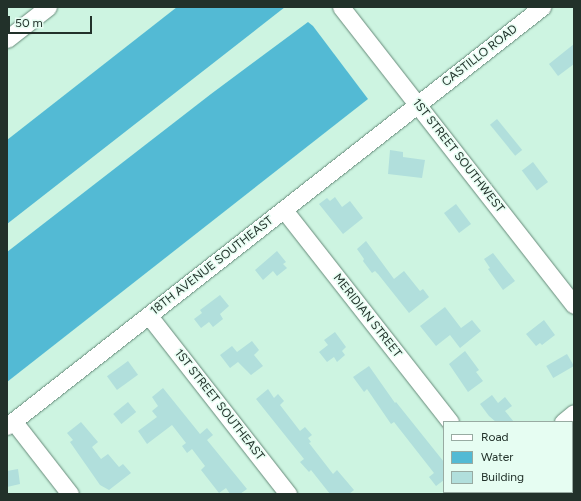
<!DOCTYPE html>
<html>
<head>
<meta charset="utf-8">
<style>
  body { margin:0 }
  #map { position:relative; width:581px; height:501px; overflow:hidden; background:#cdf4e1; font-family:Figtree,sans-serif }
  div>[style] { position:absolute }
  .water>* { inset:0; background:#53bad4 }
  .building>* { inset:0; background:#b1dfdc; transform-origin:0 0 }
  .roads { filter:drop-shadow(0 0 1px #668a79) drop-shadow(0 0 1px #668a79) }
  .minor>* { height:17px; margin:-8.5px; padding:0 8.5px; transform-origin:8.5px; border-radius:8.5px; background:#fff }
  span { translate:-50% -50%; white-space:nowrap; text-align:center; line-height:1.15; -webkit-text-stroke:3px #e6fdf2; paint-order:stroke }
  .street-label { font-size:12px; color:#22312a }
  .frame { position:absolute; inset:0; border:8px solid #22312a; pointer-events:none }
  .legend { position:absolute; left:443px; top:421px; width:130px; height:72px; box-sizing:border-box; background:#e6fdf2; border:1px solid #98aba2; margin:0; padding:5px 7px; list-style:none; font-size:12px; color:#22312a }
  .legend li { display:flex; align-items:center; gap:8px; height:20px }
  .legend b { width:20px; border:1px solid #98aba2 }
  .scale { position:absolute; left:8px; top:16px; width:84px; height:18px; box-sizing:border-box; border:2px solid #22312a; border-top:0; padding-left:5px; font-size:12px; line-height:14px; white-space:nowrap; color:#22312a; -webkit-text-stroke:3px #e6fdf2; paint-order:stroke }
</style>
</head>
<body>
<div id="map">
  <div class="water">
    <i style="clip-path:polygon(177px 7px,285px 7px,7px 224px,7px 140px)"></i>
    <i style="clip-path:polygon(308px 22px,313px 26px,368px 99px,7px 382px,7px 252px,211px 94px)"></i>
  </div>
  <div class="building">
    <i style="clip-path:polygon(574px 44px,574px 64px,558px 76px,549px 64px)"></i>
    <i style="left:497px;top:119px;width:40px;height:9px;rotate:51deg"></i>
    <i style="clip-path:polygon(390px 150px,403px 152px,403px 157px,425px 160px,422px 178px,388px 174px)"></i>
    <i style="left:533px;top:162px;width:25px;height:14px;rotate:53deg"></i>
    <i style="clip-path:polygon(335px 197px,342px 207px,350px 201px,363px 218px,343px 234px,319px 204px,327px 198px,330px 201px)"></i>
    <i style="left:456px;top:204px;width:25px;height:15px;rotate:53deg"></i>
    <i style="clip-path:polygon(366px 241px,394px 279px,404px 271px,420px 291px,423px 289px,429px 297px,409px 313px,378px 274px,375px 271px,372px 273px,363px 261px,364px 259px,357px 249px)"></i>
    <i style="clip-path:polygon(277px 251px,286px 262px,283px 264px,287px 268px,277px 276px,273px 271px,263px 280px,255px 270px)"></i>
    <i style="clip-path:polygon(493px 253px,515px 281px,503px 290px,488px 269px,490px 268px,484px 259px)"></i>
    <i style="clip-path:polygon(220px 295px,229px 306px,220px 314px,223px 319px,213px 327px,209px 322px,201px 328px,194px 319px,202px 313px,200px 310px)"></i>
    <i style="clip-path:polygon(445px 307px,461px 328px,472px 320px,481px 331px,460px 348px,450px 335px,436px 346px,420px 326px)"></i>
    <i style="clip-path:polygon(544px 320px,555px 335px,542px 345px,540px 343px,536px 346px,526px 334px)"></i>
    <i style="clip-path:polygon(335px 332px,346px 347px,342px 351px,345px 355px,337px 362px,334px 357px,327px 362px,319px 352px,328px 345px,324px 340px)"></i>
    <i style="clip-path:polygon(252px 341px,259px 350px,254px 355px,263px 366px,251px 375px,238px 362px,230px 368px,220px 355px,232px 346px,237px 352px)"></i>
    <i style="clip-path:polygon(465px 351px,479px 370px,476px 372px,483px 381px,468px 392px,449px 364px)"></i>
    <i style="left:567px;top:354px;width:14px;height:24px;rotate:60deg"></i>
    <i style="left:128px;top:361px;width:17px;height:26px;rotate:54deg"></i>
    <i style="clip-path:polygon(369px 366px,395px 403px,396px 402px,444px 462px,444px 480px,436px 486px,429px 477px,434px 473px,394px 422px,391px 424px,367px 389px,364px 392px,353px 377px)"></i>
    <i style="clip-path:polygon(163px 388px,200px 434px,207px 428px,213px 435px,207px 440px,247px 489px,240px 494px,230px 494px,226px 488px,219px 493px,201px 470px,205px 466px,192px 449px,187px 453px,182px 446px,186px 443px,172px 425px,147px 444px,138px 431px,157px 417px,152px 411px,158px 406px,152px 397px)"></i>
    <i style="clip-path:polygon(268px 389px,274px 398px,278px 394px,284px 401px,280px 405px,300px 431px,305px 427px,312px 435px,308px 438px,311px 442px,309px 443px,333px 474px,337px 470px,354px 490px,349px 494px,330px 494px,311px 470px,309px 472px,300px 462px,304px 459px,256px 399px)"></i>
    <i style="clip-path:polygon(492px 395px,498px 403px,505px 397px,512px 406px,505px 411px,514px 422px,496px 422px,489px 416px,480px 404px)"></i>
    <i style="left:128px;top:402px;width:13px;height:19px;rotate:51deg"></i>
    <i style="clip-path:polygon(81px 422px,98px 442px,92px 447px,101px 459px,108px 454px,119px 467px,123px 464px,131px 473px,109px 490px,100px 485px,70px 442px,73px 440px,67px 433px)"></i>
    <i style="clip-path:polygon(18px 469px,20px 484px,7px 487px,7px 471px)"></i>
  </div>
  <div class="roads">
    <div class="minor">
      <i style="left:341px;top:7px;width:378px;rotate:52deg"></i>
      <i style="left:7px;top:39px;width:52px;rotate:-38deg"></i>
      <i style="left:284px;top:210px;width:269px;rotate:51.9deg"></i>
      <i style="left:149px;top:316px;width:226px;rotate:52deg"></i>
      <i style="left:14px;top:422px;width:91px;rotate:52.1deg"></i>
      <i style="left:563px;top:422px;width:14px;rotate:-39deg"></i>
      <i style="left:7px;top:426px;width:680px;rotate:-38.07deg"></i>
      <i style="left:505px;top:492px;width:3px;rotate:45deg"></i>
      <i style="left:472px;top:494px;width:3px;rotate:-45deg"></i>
    </div>
  </div>
  <div class="street-label">
    <span style="left:480px;top:56px;rotate:-38deg">CASTILLO ROAD</span>
    <span style="left:458px;top:156px;rotate:52deg">1ST STREET SOUTHWEST</span>
    <span style="left:212px;top:266px;rotate:-38deg">18TH AVENUE SOUTHEAST</span>
    <span style="left:367px;top:316px;rotate:52deg">MERIDIAN STREET</span>
    <span style="left:219px;top:405px;rotate:52deg">1ST STREET SOUTHEAST</span>
  </div>
  <div class="frame"></div>
  <ul class="legend">
  <li><b style="height:5px;background:#fff"></b>Road</li>
  <li><b style="height:11px;background:#53bad4"></b>Water</li>
  <li><b style="height:11px;background:#b1dfdc"></b>Building</li>
  </ul>
  <div class="scale">50 m</div>
</div>
</body>
</html>
